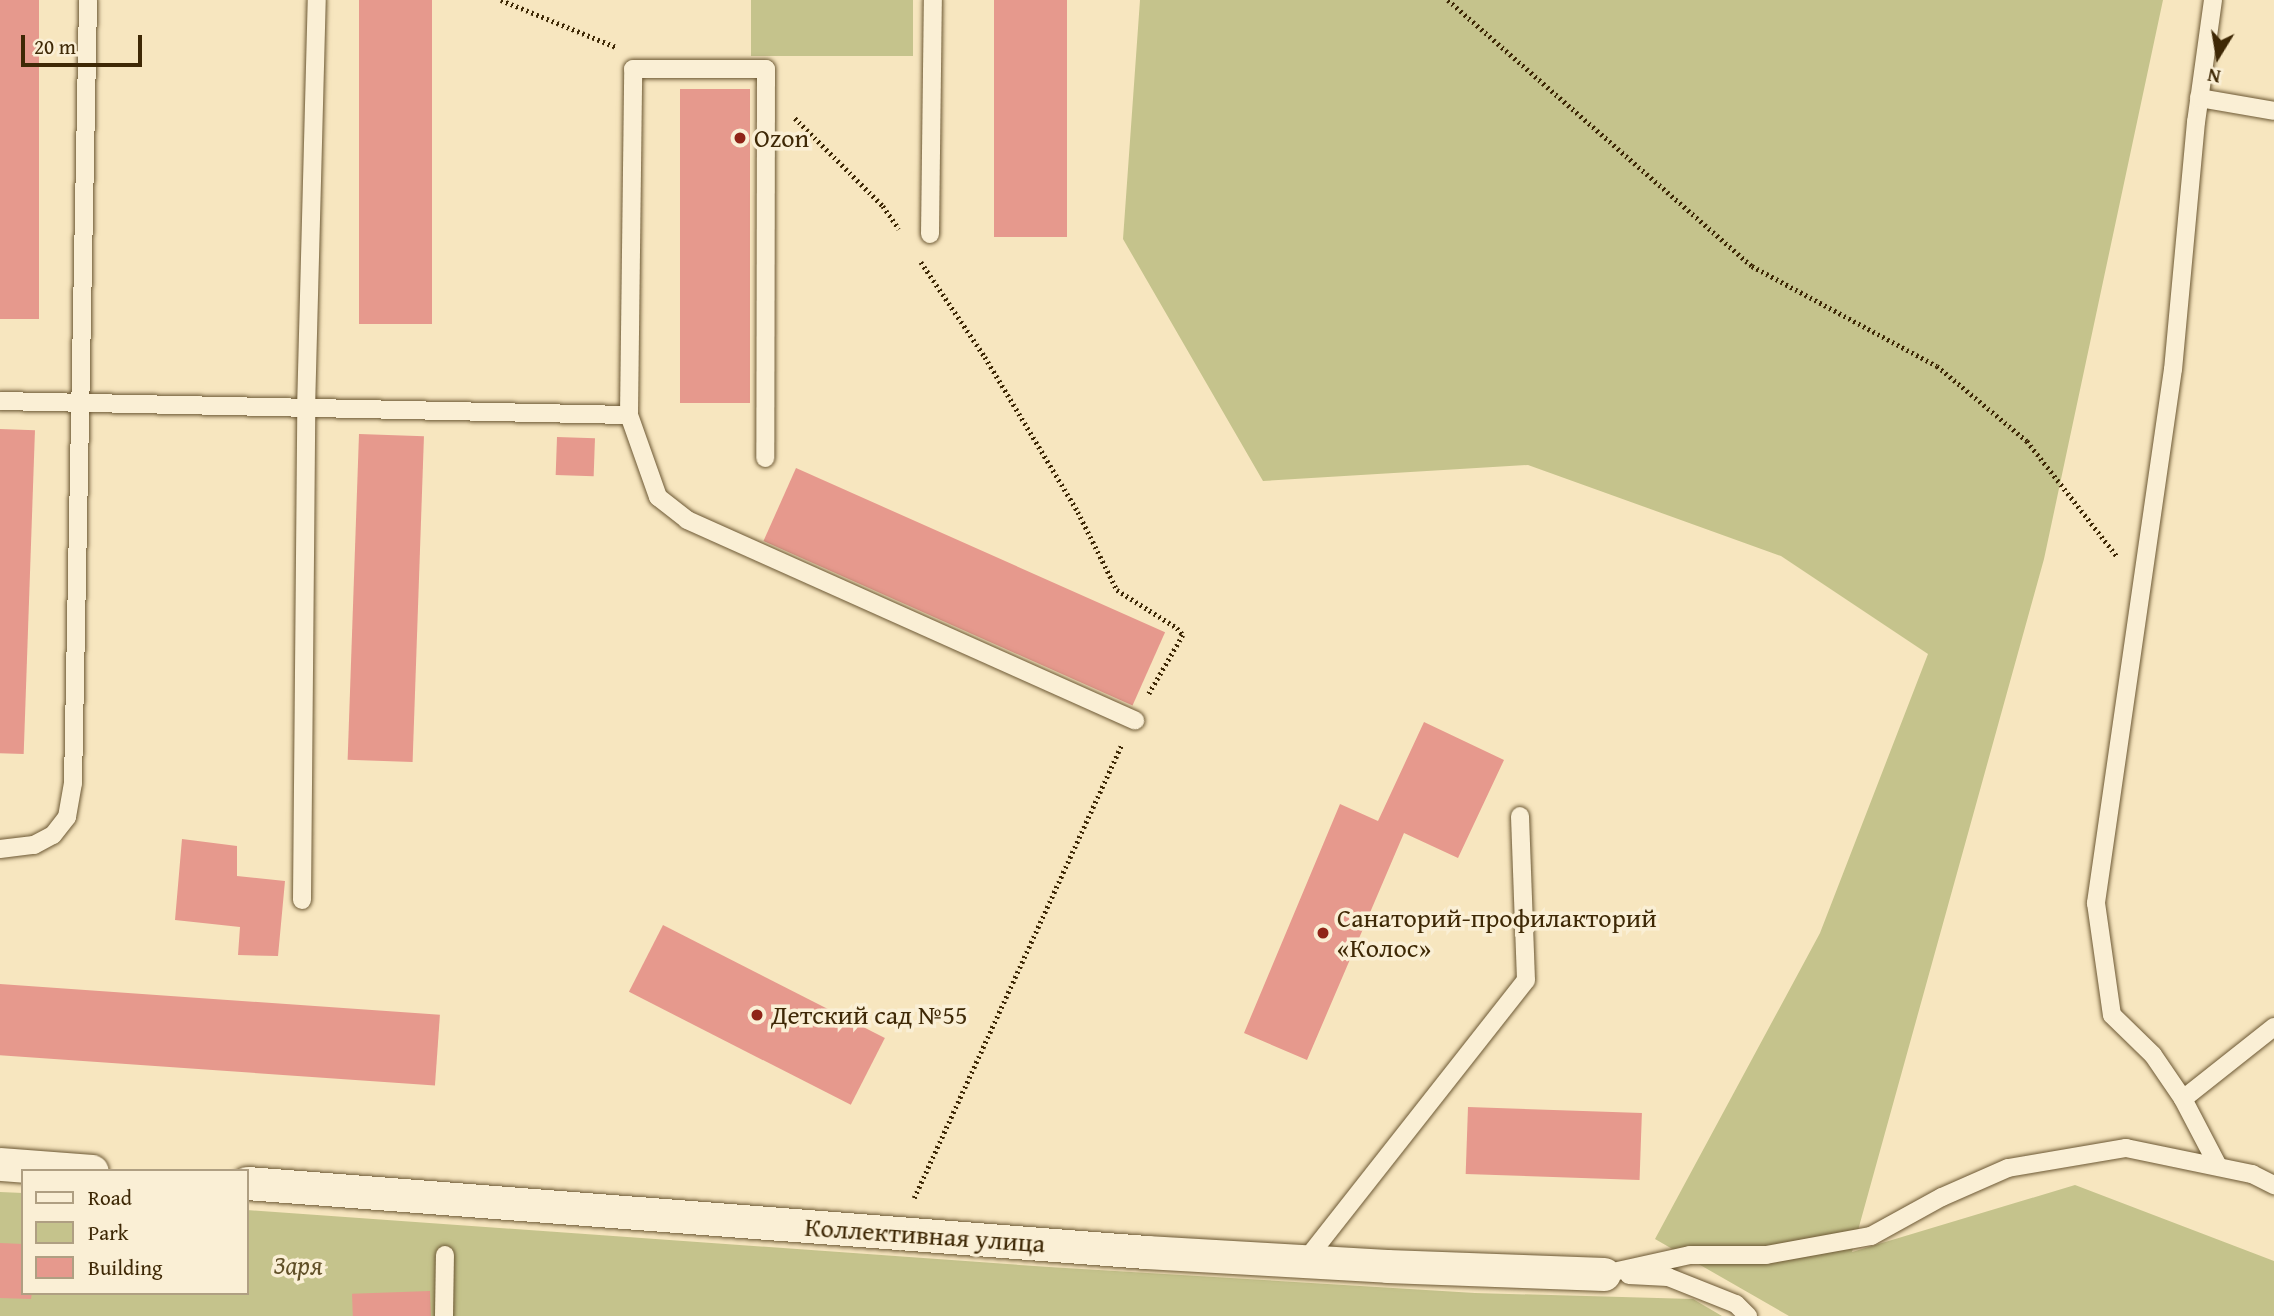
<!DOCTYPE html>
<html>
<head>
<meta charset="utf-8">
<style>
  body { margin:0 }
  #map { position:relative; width:2274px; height:1316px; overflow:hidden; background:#f7e6bf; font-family:"Gentium Book Plus",serif }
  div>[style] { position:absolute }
  .green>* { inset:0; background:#c5c38c; transform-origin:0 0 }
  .building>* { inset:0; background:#e6998d; transform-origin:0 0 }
  .path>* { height:4.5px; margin-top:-2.25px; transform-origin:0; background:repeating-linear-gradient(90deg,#3e2805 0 2px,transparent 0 5.5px) }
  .roads { filter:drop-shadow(0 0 2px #6c5834) drop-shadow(0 0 2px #6c5834) }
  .service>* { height:18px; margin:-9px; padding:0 9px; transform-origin:9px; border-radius:9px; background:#faefd5 }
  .minor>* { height:33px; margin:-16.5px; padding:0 16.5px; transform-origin:16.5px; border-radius:16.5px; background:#faefd5 }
  .dots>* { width:19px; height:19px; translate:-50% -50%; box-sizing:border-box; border:4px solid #faefd5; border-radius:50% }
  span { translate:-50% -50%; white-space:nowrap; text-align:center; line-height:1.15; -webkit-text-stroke:7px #faefd5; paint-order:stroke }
  .poi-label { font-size:26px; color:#3e2805 }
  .left { translate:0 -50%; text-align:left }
  .street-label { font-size:26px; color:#3e2805 }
  .park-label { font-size:26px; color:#604f27; font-style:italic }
  .legend { position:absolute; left:21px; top:1169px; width:228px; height:126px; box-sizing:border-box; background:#faefd5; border:2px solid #af9f82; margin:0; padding:9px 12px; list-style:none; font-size:21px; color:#3e2805 }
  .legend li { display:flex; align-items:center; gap:14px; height:35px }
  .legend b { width:35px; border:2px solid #af9f82 }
  .north { position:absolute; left:2183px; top:21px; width:70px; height:70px; -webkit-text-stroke:5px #faefd5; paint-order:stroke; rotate:191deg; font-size:19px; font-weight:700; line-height:28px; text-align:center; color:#3e2805 }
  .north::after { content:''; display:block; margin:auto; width:24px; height:32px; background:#3e2805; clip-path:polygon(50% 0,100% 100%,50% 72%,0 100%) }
  .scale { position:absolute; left:21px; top:35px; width:121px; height:32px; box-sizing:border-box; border:4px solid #3e2805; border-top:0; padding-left:9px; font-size:21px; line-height:24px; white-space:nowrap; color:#3e2805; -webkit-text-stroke:5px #faefd5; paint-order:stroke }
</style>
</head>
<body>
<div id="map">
  <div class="green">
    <i style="left:751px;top:0;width:162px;height:56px"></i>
    <i style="clip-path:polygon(1140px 0,2163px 0,2044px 559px,1852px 1252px,2075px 1185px,2274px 1261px,2274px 1316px,1789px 1316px,1655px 1239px,1820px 933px,1928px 654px,1781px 556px,1528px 465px,1263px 481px,1123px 239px)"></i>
    <i style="clip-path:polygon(0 1192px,23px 1193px,23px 1293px,247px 1293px,247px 1210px,1049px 1267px,1475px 1293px,1693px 1299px,1722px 1316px,0 1316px)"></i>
  </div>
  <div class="building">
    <i style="left:0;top:0;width:39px;height:319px"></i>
    <i style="left:359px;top:0;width:73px;height:324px"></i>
    <i style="left:994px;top:0;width:73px;height:237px"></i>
    <i style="left:680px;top:89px;width:70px;height:314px"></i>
    <i style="left:0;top:429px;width:35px;height:324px;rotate:2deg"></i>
    <i style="left:359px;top:434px;width:65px;height:326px;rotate:2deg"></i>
    <i style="left:557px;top:437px;width:38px;height:38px;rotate:2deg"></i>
    <i style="left:796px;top:468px;width:404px;height:80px;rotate:24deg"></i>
    <i style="clip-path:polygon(1424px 722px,1504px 760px,1458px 858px,1404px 833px,1307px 1060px,1244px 1033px,1340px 804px,1378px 821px)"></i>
    <i style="clip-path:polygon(182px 839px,237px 846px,237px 876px,285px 881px,278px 956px,238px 955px,240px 927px,175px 920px)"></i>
    <i style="left:663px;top:925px;width:249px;height:75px;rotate:27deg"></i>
    <i style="left:0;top:984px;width:441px;height:71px;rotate:4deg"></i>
    <i style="left:1468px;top:1107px;width:174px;height:67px;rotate:2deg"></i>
    <i style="clip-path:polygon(0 1243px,23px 1244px,23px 1293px,32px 1293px,31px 1299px,0 1298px)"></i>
    <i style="left:430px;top:1291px;width:25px;height:78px;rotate:88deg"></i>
  </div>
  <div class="path">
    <i style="left:501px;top:0;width:124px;rotate:22.2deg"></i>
    <i style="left:1448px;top:0;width:404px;rotate:41.2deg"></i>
    <i style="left:1752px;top:266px;width:210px;rotate:28.4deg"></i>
    <i style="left:1937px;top:366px;width:117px;rotate:39.8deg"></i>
    <i style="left:2027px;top:441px;width:146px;rotate:52deg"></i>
    <i style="left:795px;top:118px;width:124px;rotate:45deg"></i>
    <i style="left:883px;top:206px;width:28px;rotate:55deg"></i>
    <i style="left:921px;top:262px;width:115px;rotate:56deg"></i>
    <i style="left:985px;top:357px;width:181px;rotate:59deg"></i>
    <i style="left:1078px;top:512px;width:87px;rotate:63.4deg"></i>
    <i style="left:1117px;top:590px;width:71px;rotate:32.3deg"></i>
    <i style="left:1177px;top:628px;width:9px;rotate:49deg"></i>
    <i style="left:1183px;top:635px;width:68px;rotate:120deg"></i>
    <i style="left:914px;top:1198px;width:498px;rotate:-65.4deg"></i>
  </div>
  <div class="roads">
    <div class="service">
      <i style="left:2213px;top:0;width:123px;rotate:97.9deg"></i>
      <i style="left:2196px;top:122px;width:248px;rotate:95.3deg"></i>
      <i style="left:2173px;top:369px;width:540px;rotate:98.21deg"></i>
      <i style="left:2096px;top:903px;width:113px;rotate:81.9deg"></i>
      <i style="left:2112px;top:1015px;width:57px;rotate:44.3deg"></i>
      <i style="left:2153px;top:1055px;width:53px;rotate:55.7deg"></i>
      <i style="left:2183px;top:1099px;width:76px;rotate:62.4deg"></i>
      <i style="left:2199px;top:98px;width:76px;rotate:9.8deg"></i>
      <i style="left:930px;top:234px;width:234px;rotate:-89.3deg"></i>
      <i style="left:0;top:401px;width:629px;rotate:1.28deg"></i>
      <i style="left:629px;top:415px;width:87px;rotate:70.5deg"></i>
      <i style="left:658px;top:497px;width:37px;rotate:38deg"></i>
      <i style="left:687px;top:520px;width:491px;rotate:24.1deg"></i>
      <i style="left:629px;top:415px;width:346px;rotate:-89.3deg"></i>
      <i style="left:633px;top:69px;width:133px"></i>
      <i style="left:766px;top:69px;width:389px;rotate:90.1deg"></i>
      <i style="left:0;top:849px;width:34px;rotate:-7deg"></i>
      <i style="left:34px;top:845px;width:21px;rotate:-28deg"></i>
      <i style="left:53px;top:835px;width:23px;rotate:-52deg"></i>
      <i style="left:67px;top:817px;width:35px;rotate:-80deg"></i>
      <i style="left:73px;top:783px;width:783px;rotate:-88.9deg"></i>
      <i style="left:302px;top:900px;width:490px;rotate:-89.5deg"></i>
      <i style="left:306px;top:410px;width:410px;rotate:-88.5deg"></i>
      <i style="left:2183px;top:1099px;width:116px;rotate:-38.4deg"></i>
      <i style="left:1305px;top:1261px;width:357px;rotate:-51.8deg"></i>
      <i style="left:1526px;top:980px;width:164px;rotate:-92.1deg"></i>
      <i style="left:1604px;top:1274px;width:88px;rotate:-12.5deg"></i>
      <i style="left:1690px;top:1255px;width:76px"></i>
      <i style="left:1766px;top:1255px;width:107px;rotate:-10.3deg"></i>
      <i style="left:1871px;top:1236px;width:81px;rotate:-28.8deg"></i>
      <i style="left:1942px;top:1197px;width:72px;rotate:-23.7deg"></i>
      <i style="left:2008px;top:1168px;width:120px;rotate:-9.6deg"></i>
      <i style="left:2126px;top:1148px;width:129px;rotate:11.7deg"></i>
      <i style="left:2252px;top:1174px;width:25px;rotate:27deg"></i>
      <i style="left:1629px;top:1275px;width:39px;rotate:3deg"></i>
      <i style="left:1668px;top:1277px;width:73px;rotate:21.7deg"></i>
      <i style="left:1736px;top:1304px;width:17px;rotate:45deg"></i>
      <i style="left:444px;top:1316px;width:61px;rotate:-89.1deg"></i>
    </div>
    <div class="minor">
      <i style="left:0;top:1164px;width:92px;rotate:4.4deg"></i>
      <i style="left:247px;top:1183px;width:902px;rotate:4.39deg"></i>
      <i style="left:1146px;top:1252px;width:241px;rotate:3.3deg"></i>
      <i style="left:1387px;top:1266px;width:217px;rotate:2.1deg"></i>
    </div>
  </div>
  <div class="dots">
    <i style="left:740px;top:138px;background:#8f2418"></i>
    <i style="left:1323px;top:933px;background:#8f2418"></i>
    <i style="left:757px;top:1015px;background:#8f2418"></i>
  </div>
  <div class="poi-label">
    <span class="left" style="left:754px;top:138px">Ozon</span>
    <span class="left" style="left:1337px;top:933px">Санаторий-профилакторий<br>«Колос»</span>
    <span class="left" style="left:771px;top:1015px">Детский сад №55</span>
  </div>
  <div class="street-label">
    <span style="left:925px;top:1235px;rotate:4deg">Коллективная улица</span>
  </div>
  <div class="park-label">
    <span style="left:298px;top:1265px">Заря</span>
  </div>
  <ul class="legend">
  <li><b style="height:9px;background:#faefd5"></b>Road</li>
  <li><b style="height:19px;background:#c5c38c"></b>Park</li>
  <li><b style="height:19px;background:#e6998d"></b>Building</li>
  </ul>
  <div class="north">N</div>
  <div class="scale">20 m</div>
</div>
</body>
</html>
